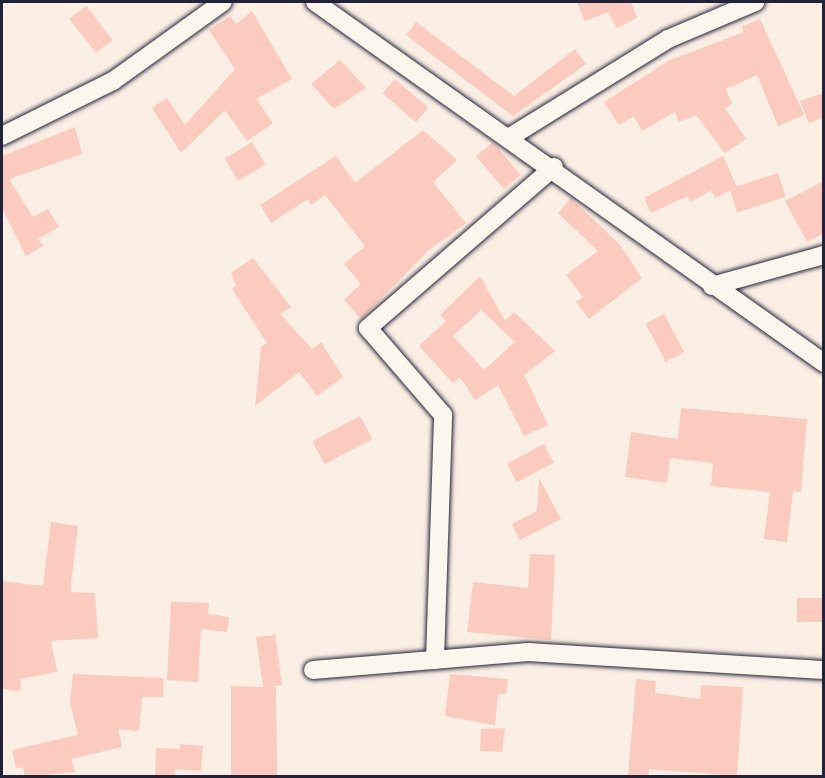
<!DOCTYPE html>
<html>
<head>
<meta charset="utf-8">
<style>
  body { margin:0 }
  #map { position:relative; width:825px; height:778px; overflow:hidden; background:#fbeee3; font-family:Kalam,sans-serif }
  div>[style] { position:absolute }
  .building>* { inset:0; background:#facbbe; transform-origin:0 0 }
  .roads { filter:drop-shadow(0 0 2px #22223b) drop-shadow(0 0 2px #22223b) }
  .minor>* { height:18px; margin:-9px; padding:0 9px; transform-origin:9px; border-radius:9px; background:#fbf7ec }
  span { translate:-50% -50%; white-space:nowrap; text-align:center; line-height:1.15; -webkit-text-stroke:6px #fbf7ec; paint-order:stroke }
  .frame { position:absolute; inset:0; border:3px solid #22223b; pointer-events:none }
</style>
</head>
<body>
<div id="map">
  <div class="building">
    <i style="clip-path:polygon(577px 2px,631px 2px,637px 18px,617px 28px,608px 12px,585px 21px)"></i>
    <i style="left:86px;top:6px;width:43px;height:21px;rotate:52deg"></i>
    <i style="clip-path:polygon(252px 11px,292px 79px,256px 99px,273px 123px,247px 141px,225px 110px,181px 153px,152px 108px,167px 98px,185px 125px,235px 69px,209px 30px,230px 16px,236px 24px)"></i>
    <i style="clip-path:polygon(760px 19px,804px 115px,778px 126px,757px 75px,726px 89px,732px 104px,725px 108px,746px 139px,725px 153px,696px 115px,679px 122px,675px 112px,642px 131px,634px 116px,619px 125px,604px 102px,668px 61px,744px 32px,742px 26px)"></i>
    <i style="clip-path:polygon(416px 22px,514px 96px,575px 49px,586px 64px,513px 116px,406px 35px)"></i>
    <i style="clip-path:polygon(340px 60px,366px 88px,334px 109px,311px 84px)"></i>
    <i style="left:395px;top:79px;width:44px;height:19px;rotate:41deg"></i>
    <i style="clip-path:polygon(824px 93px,824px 118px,809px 123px,800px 101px)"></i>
    <i style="clip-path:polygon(75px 127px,82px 154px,9px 179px,33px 217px,48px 209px,59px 227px,38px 239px,43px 246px,26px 256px,2px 208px,2px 156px)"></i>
    <i style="clip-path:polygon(423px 130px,457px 160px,433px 182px,466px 223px,430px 249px,361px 319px,344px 300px,361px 284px,344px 264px,365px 246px,325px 195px,311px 205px,308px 199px,271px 223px,260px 205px,336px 156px,355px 183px)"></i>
    <i style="left:252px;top:142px;width:26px;height:32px;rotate:59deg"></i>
    <i style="left:493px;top:142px;width:43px;height:22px;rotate:50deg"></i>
    <i style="clip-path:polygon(723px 156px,737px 187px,715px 198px,712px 190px,690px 202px,688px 196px,651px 213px,644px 198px)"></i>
    <i style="left:778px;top:173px;width:25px;height:51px;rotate:72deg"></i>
    <i style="clip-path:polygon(824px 181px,824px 233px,807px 242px,785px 201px)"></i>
    <i style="clip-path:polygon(571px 198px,620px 245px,642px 278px,589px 319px,576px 302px,583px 297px,566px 275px,598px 251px,558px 213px)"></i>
    <i style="clip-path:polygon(253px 258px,291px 307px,280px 314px,312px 349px,321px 342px,343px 377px,317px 396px,299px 372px,255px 406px,261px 347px,267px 343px,232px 289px,236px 286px,231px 273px)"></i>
    <i style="clip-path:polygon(evenodd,480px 276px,505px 321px,514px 312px,555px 351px,524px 375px,548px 425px,524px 436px,498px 385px,475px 400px,460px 377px,453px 383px,419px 346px,446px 321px,440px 315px,480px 276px,481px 310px,515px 342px,484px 370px,453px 336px,481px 310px)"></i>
    <i style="left:664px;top:314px;width:43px;height:21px;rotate:62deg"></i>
    <i style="clip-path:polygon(681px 408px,807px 419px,801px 492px,793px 491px,787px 542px,764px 539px,770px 492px,711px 486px,713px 463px,670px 458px,667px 483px,625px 477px,631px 432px,678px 439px)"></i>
    <i style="left:360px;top:416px;width:26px;height:54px;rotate:62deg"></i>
    <i style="left:544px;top:444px;width:21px;height:42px;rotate:62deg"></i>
    <i style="clip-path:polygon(539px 478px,561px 519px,520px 540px,512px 524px,537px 511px)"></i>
    <i style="clip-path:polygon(51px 522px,78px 526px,70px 592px,95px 593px,98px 638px,51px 641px,57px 672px,21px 679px,20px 691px,2px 689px,2px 581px,43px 586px)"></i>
    <i style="clip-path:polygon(530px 554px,555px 555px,551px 640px,467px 632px,473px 582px,528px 588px)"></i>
    <i style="left:797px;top:598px;width:27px;height:24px"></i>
    <i style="clip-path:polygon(171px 602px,209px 603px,208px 614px,229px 617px,227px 632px,201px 629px,198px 682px,167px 680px)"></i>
    <i style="clip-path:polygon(275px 635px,282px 685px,268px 687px,276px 687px,277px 777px,231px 777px,231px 686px,263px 687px,256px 637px)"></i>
    <i style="clip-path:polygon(73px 674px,163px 678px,163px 697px,142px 697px,139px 731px,118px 729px,122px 747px,71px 759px,75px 772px,25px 777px,23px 767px,16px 768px,12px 750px,78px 735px,70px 702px)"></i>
    <i style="clip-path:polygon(450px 674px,508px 679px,506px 694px,498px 694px,495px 725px,445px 716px)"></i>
    <i style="clip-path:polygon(636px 679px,656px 681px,655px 693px,700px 699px,701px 685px,743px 687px,737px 776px,649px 769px,648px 777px,628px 777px)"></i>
    <i style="clip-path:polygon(505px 728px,502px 752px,480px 751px,481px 729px)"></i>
    <i style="clip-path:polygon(180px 744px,203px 746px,201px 771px,175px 769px,175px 777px,155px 777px,156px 748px,180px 749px)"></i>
  </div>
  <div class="roads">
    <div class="minor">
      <i style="left:315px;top:2px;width:624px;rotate:35.35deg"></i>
      <i style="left:2px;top:136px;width:124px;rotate:-26.4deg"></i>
      <i style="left:113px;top:81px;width:135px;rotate:-35.7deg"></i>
      <i style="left:510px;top:137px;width:186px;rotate:-31.8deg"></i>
      <i style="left:668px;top:39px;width:95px;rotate:-23deg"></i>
      <i style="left:712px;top:286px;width:116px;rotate:-15.5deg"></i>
      <i style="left:435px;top:660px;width:245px;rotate:-88.1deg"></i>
      <i style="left:443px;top:415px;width:115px;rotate:-130.8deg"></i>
      <i style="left:368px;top:328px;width:246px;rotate:-40.9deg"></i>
      <i style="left:313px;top:670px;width:216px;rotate:-4.8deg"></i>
      <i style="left:528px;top:652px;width:297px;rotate:3.5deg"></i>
    </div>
  </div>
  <div class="frame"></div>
</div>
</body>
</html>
